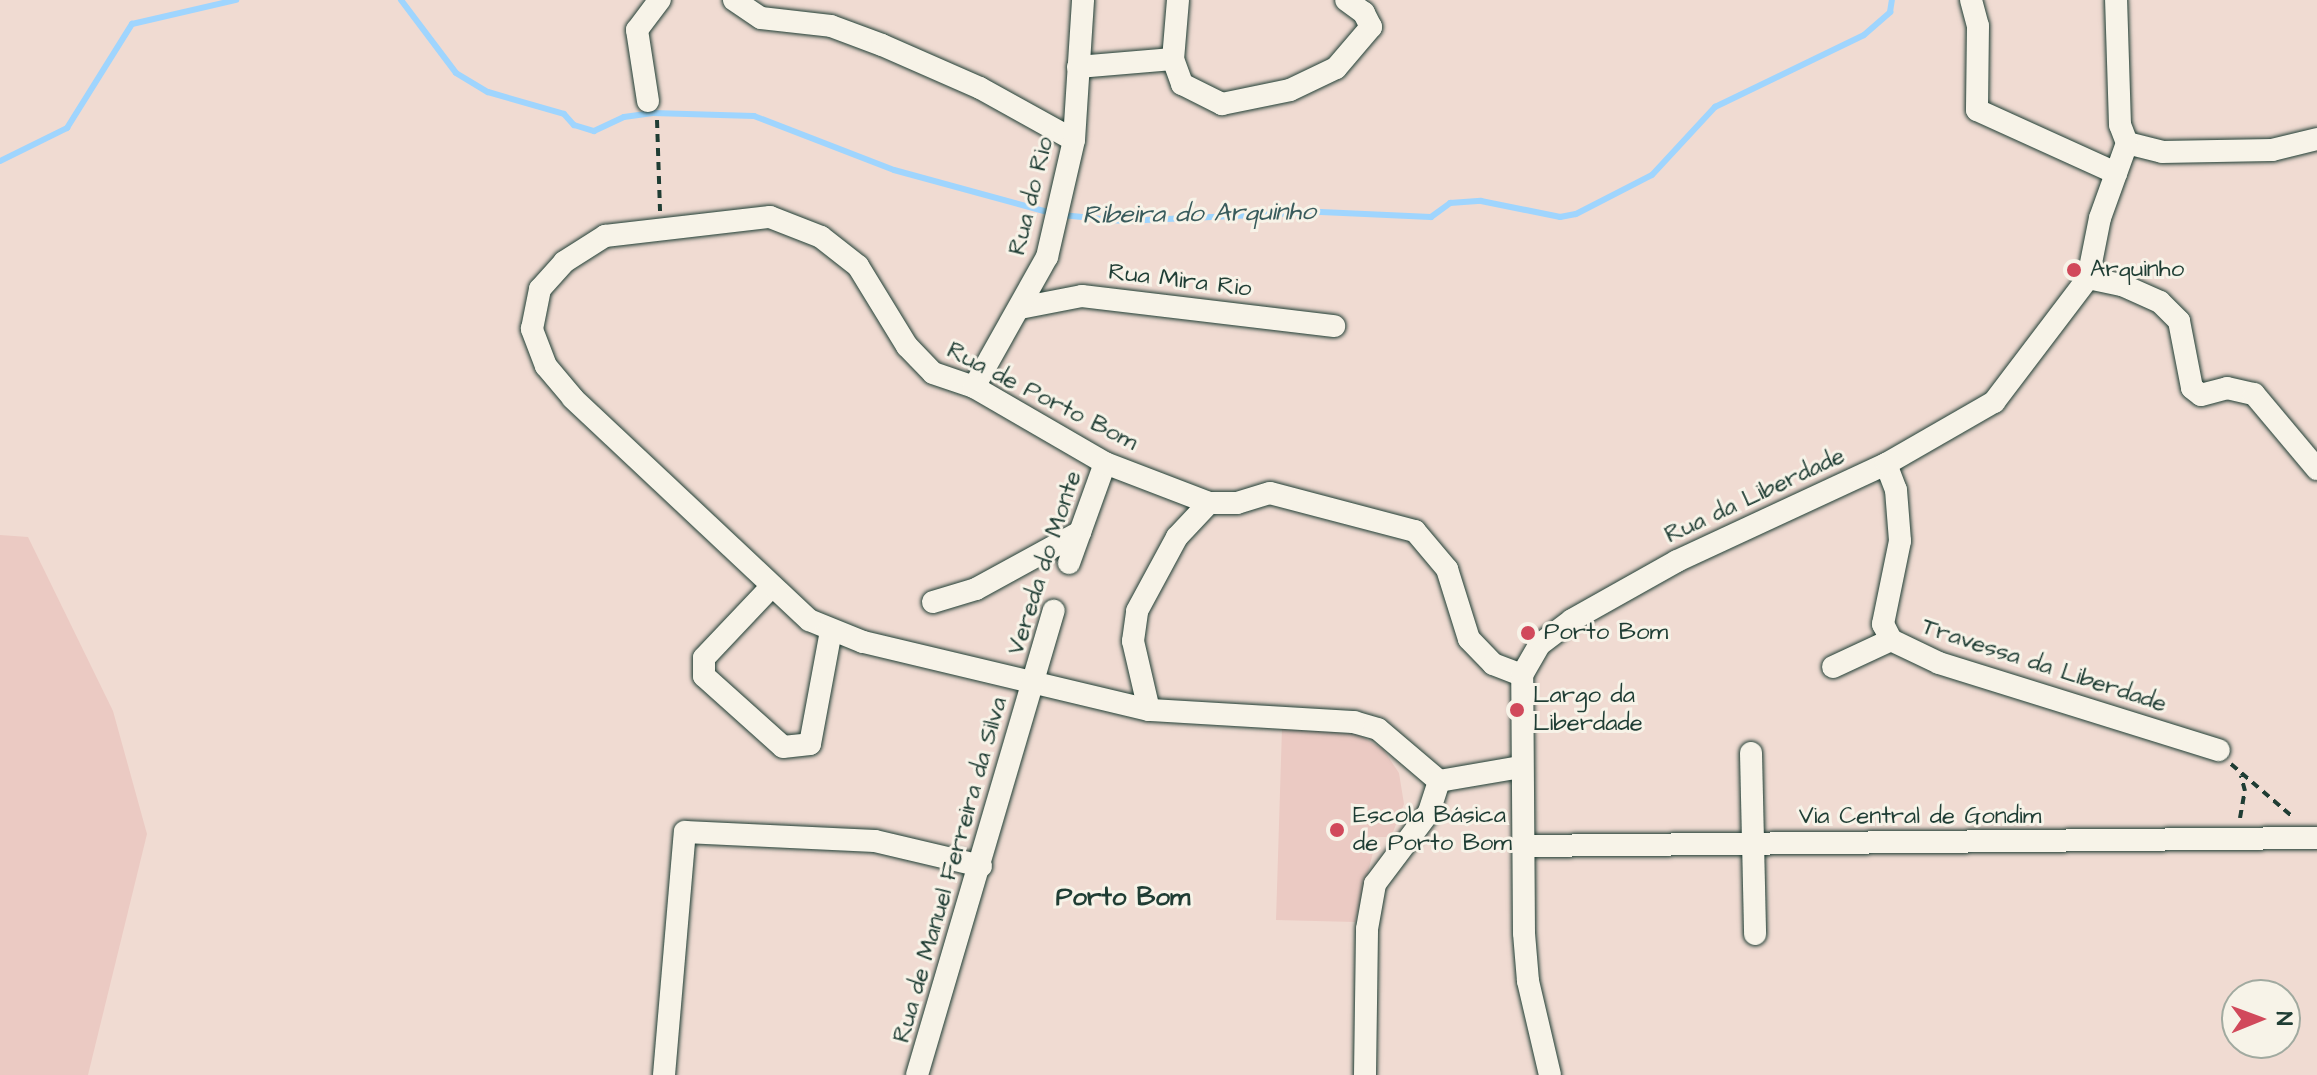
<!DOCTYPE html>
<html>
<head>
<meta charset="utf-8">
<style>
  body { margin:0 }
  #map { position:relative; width:2317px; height:1075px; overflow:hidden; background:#f0dbd2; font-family:"Architects Daughter",sans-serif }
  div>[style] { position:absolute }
  .built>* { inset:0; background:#ebcac3 }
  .stream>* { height:6px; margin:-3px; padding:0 3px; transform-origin:3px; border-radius:3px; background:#9fd5fe }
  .path>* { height:4px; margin-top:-2px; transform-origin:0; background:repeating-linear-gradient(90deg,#1f3d34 0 8px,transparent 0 14px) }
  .roads { filter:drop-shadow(0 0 2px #1f3d34) drop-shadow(0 0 2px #1f3d34) }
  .minor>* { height:22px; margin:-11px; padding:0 11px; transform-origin:11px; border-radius:11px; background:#f7f3e8 }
  .dots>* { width:22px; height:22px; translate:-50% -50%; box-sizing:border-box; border:4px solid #f7f3e8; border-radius:50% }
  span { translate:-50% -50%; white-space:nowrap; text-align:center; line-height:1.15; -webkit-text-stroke:6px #f7f3e8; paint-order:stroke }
  .street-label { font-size:24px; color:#1f3d34 }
  .poi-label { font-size:24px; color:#1f3d34 }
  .left { translate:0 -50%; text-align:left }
  .water-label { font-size:26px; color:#395b5c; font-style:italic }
  .neighbourhood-label { font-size:26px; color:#1f3d34; font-weight:700 }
  .north { position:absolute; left:2221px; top:979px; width:80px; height:80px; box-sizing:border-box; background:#f7f3e8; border:2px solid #a1aaa0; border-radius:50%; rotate:89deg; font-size:22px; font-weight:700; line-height:32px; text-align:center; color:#1f3d34 }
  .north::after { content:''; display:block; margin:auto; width:28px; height:36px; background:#d1495b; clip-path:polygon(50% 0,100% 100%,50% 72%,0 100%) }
</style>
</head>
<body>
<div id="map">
  <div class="built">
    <i style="clip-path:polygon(0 535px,28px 537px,113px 711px,147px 834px,88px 1075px,0 1075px)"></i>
    <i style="clip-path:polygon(1282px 728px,1357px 734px,1383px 749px,1399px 773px,1404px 804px,1391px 837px,1377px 837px,1355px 922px,1276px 920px)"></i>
  </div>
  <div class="stream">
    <i style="left:401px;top:0;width:91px;rotate:53deg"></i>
    <i style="left:456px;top:73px;width:37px;rotate:31deg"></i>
    <i style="left:488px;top:92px;width:79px;rotate:16.1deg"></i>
    <i style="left:564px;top:114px;width:15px;rotate:48deg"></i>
    <i style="left:574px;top:125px;width:21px;rotate:17deg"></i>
    <i style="left:594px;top:131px;width:33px;rotate:-25deg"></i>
    <i style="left:624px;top:117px;width:29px;rotate:-8deg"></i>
    <i style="left:653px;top:113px;width:101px;rotate:1.7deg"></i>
    <i style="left:754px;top:116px;width:150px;rotate:21.1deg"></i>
    <i style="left:894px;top:170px;width:163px;rotate:15.3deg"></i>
    <i style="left:0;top:161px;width:75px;rotate:-26.2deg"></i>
    <i style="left:67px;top:128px;width:123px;rotate:-58deg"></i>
    <i style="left:132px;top:24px;width:107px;rotate:-13deg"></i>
    <i style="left:1062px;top:215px;width:61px;rotate:5.6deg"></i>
    <i style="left:1123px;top:221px;width:198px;rotate:-2.6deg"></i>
    <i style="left:1321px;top:212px;width:110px;rotate:2.6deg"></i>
    <i style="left:1431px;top:217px;width:24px;rotate:-36deg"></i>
    <i style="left:1450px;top:203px;width:31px;rotate:-4deg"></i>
    <i style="left:1481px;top:201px;width:81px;rotate:11.4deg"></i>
    <i style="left:1560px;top:217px;width:16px;rotate:-11deg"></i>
    <i style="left:1576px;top:214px;width:85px;rotate:-27.2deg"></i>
    <i style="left:1652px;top:175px;width:93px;rotate:-47.2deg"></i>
    <i style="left:1715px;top:107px;width:165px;rotate:-25.8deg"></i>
    <i style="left:1864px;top:35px;width:35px;rotate:-41deg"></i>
    <i style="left:1890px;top:12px;width:12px;rotate:-81deg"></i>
  </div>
  <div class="path">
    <i style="left:657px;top:120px;width:91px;rotate:88.1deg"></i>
    <i style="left:2231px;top:764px;width:83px;rotate:40.6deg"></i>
    <i style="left:2240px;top:818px;width:27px;rotate:-80deg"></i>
    <i style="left:2245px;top:791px;width:16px;rotate:-105deg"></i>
  </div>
  <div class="roads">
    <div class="minor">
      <i style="left:734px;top:0;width:32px;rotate:34deg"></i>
      <i style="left:761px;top:18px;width:70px;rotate:6.5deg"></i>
      <i style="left:831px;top:26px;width:54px;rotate:20.4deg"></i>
      <i style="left:882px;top:45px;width:107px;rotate:23.7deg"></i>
      <i style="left:980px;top:88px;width:107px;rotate:29deg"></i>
      <i style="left:1178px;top:0;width:59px;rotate:94.8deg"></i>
      <i style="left:1173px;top:59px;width:27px;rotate:70deg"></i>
      <i style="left:1182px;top:84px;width:45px;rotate:26.6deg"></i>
      <i style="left:1222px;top:104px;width:69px;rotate:-11.6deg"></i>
      <i style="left:1290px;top:90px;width:51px;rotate:-25.6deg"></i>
      <i style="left:1336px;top:68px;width:54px;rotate:-49.5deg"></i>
      <i style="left:1371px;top:27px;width:16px;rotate:-117deg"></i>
      <i style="left:1364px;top:13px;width:22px;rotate:-144deg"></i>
      <i style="left:1971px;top:0;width:27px;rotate:75deg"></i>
      <i style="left:1978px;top:26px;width:84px;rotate:90.7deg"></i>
      <i style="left:1977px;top:110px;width:153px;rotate:24.4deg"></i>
      <i style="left:1078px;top:67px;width:95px;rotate:-4.8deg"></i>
      <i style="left:648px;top:101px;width:72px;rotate:-98.8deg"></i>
      <i style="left:637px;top:30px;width:38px;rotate:-53deg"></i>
      <i style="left:2127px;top:143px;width:36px;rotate:14deg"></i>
      <i style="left:2162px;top:152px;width:110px;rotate:-1deg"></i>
      <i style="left:2272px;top:150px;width:46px;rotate:-13.7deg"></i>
      <i style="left:2088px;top:278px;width:35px;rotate:12deg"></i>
      <i style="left:2122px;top:285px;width:42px;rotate:24.1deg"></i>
      <i style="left:2160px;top:302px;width:27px;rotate:45deg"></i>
      <i style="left:2179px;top:321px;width:68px;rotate:79deg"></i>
      <i style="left:2192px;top:388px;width:11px;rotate:38deg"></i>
      <i style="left:2201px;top:395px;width:27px;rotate:-15deg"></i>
      <i style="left:2227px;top:388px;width:28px;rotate:13deg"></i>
      <i style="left:2254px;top:394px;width:98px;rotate:50deg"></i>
      <i style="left:1020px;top:308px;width:63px;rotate:-11deg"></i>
      <i style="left:1082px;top:296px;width:254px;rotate:6.8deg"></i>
      <i style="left:974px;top:387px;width:149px;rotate:-60.7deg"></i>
      <i style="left:1047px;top:257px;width:120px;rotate:-77deg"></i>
      <i style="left:1074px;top:140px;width:140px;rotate:-86.3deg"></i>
      <i style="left:1886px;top:464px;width:28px;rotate:69deg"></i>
      <i style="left:1896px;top:490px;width:51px;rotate:85.5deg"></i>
      <i style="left:1900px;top:541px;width:85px;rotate:101.6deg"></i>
      <i style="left:1883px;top:624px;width:18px;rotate:63deg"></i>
      <i style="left:1891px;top:640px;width:53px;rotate:25.6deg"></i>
      <i style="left:1939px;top:663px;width:293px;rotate:17.3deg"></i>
      <i style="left:1069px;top:563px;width:106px;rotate:-70.2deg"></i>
      <i style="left:772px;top:586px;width:99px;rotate:133.4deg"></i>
      <i style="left:704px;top:658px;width:18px;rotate:90deg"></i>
      <i style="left:704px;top:676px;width:106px;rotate:41.9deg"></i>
      <i style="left:783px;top:747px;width:27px;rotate:-6deg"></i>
      <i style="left:810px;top:744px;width:115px;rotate:-79.5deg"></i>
      <i style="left:933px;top:602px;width:45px;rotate:-16.8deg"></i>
      <i style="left:976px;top:589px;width:119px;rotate:-28.7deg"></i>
      <i style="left:1833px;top:667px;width:64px;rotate:-25deg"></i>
      <i style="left:1149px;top:710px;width:71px;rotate:-103.1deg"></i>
      <i style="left:1133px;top:641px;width:30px;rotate:-82deg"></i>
      <i style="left:1137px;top:611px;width:84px;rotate:-61.6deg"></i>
      <i style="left:1177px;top:537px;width:47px;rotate:-46.7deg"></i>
      <i style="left:1751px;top:753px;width:181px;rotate:88.7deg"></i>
      <i style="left:1439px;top:781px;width:80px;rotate:-139.6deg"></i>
      <i style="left:1378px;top:729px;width:25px;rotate:-164deg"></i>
      <i style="left:1354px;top:722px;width:205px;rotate:-176.6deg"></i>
      <i style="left:1149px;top:710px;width:294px;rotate:-166.6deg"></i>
      <i style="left:863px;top:642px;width:58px;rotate:-157.8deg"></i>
      <i style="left:809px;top:620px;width:324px;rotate:-136.8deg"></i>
      <i style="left:573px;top:398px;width:42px;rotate:-130.2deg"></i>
      <i style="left:546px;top:366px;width:40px;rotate:-111deg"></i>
      <i style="left:532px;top:329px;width:41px;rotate:-78.7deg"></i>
      <i style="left:540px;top:289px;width:36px;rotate:-48deg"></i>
      <i style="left:564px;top:262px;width:49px;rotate:-32.4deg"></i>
      <i style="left:605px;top:236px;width:166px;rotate:-6.6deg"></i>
      <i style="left:770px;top:217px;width:55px;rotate:21.4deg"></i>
      <i style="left:821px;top:237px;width:47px;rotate:38.1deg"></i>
      <i style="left:858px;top:266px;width:94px;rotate:58.5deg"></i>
      <i style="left:907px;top:346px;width:37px;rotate:46deg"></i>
      <i style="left:933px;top:373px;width:43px;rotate:18.9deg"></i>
      <i style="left:974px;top:387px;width:151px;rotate:30.1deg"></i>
      <i style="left:1105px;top:463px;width:111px;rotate:21deg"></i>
      <i style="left:1209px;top:503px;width:28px"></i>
      <i style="left:1237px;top:503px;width:34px;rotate:-17deg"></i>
      <i style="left:1270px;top:493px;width:150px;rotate:14.7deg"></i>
      <i style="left:1415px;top:531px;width:50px;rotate:49.9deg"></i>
      <i style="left:1447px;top:569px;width:73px;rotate:72.6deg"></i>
      <i style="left:1469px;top:639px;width:35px;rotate:46deg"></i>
      <i style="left:1493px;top:664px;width:31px;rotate:21deg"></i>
      <i style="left:1439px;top:781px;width:82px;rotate:-9.8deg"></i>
      <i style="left:1523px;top:846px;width:794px;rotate:-0.58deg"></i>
      <i style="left:664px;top:1075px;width:244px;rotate:-85.1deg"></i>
      <i style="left:685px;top:832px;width:190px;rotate:2.7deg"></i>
      <i style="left:875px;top:841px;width:109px;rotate:13.3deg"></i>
      <i style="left:917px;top:1075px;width:484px;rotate:-73.6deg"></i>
      <i style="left:1365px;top:1075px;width:146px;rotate:-89.2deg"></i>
      <i style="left:1367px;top:929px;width:46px;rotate:-79.9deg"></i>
      <i style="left:1375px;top:884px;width:90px;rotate:-53.1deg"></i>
      <i style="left:1429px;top:812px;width:33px;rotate:-72deg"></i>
      <i style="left:1550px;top:1075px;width:97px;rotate:-103.2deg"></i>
      <i style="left:1528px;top:981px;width:48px;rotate:-94.8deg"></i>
      <i style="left:1524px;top:933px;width:258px;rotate:-90.4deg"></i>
      <i style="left:1522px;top:675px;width:34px;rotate:-60deg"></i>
      <i style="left:1539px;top:645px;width:41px;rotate:-37.1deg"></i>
      <i style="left:1572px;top:620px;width:120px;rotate:-29.3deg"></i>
      <i style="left:1677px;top:561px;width:230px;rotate:-24.9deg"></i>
      <i style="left:1886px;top:464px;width:125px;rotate:-29.9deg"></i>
      <i style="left:1994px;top:402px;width:156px;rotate:-52.8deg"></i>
      <i style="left:2088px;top:278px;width:61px;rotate:-78.7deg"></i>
      <i style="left:2100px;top:218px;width:80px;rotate:-70.2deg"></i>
      <i style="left:2127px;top:143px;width:19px;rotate:-111deg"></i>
      <i style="left:2120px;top:125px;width:125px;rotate:-91.8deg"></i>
    </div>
  </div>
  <div class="dots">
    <i style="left:2074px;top:270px;background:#d1495b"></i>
    <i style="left:1528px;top:633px;background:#d1495b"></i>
    <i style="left:1517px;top:710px;background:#d1495b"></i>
    <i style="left:1337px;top:830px;background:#d1495b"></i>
  </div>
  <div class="street-label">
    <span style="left:1032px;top:196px;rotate:-76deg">Rua do Rio</span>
    <span style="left:1180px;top:281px;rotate:7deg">Rua Mira Rio</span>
    <span style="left:1042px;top:397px;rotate:27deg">Rua de Porto Bom</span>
    <span style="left:1755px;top:496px;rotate:-25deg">Rua da Liberdade</span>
    <span style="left:1045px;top:563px;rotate:-72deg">Vereda do Monte</span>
    <span style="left:2044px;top:666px;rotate:18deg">Travessa da Liberdade</span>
    <span style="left:1920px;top:817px">Via Central de Gondim</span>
    <span style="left:951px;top:870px;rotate:-74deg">Rua de Manuel Ferreira da Silva</span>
  </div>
  <div class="poi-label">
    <span class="left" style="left:2090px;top:270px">Arquinho</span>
    <span class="left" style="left:1544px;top:633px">Porto Bom</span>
    <span class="left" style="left:1533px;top:710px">Largo da<br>Liberdade</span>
    <span class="left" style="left:1353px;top:830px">Escola Básica<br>de Porto Bom</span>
  </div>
  <div class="water-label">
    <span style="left:1199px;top:214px;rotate:-1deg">Ribeira do Arquinho</span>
  </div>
  <div class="neighbourhood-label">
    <span style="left:1123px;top:898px">Porto Bom</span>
  </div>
  <div class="north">N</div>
</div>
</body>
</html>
